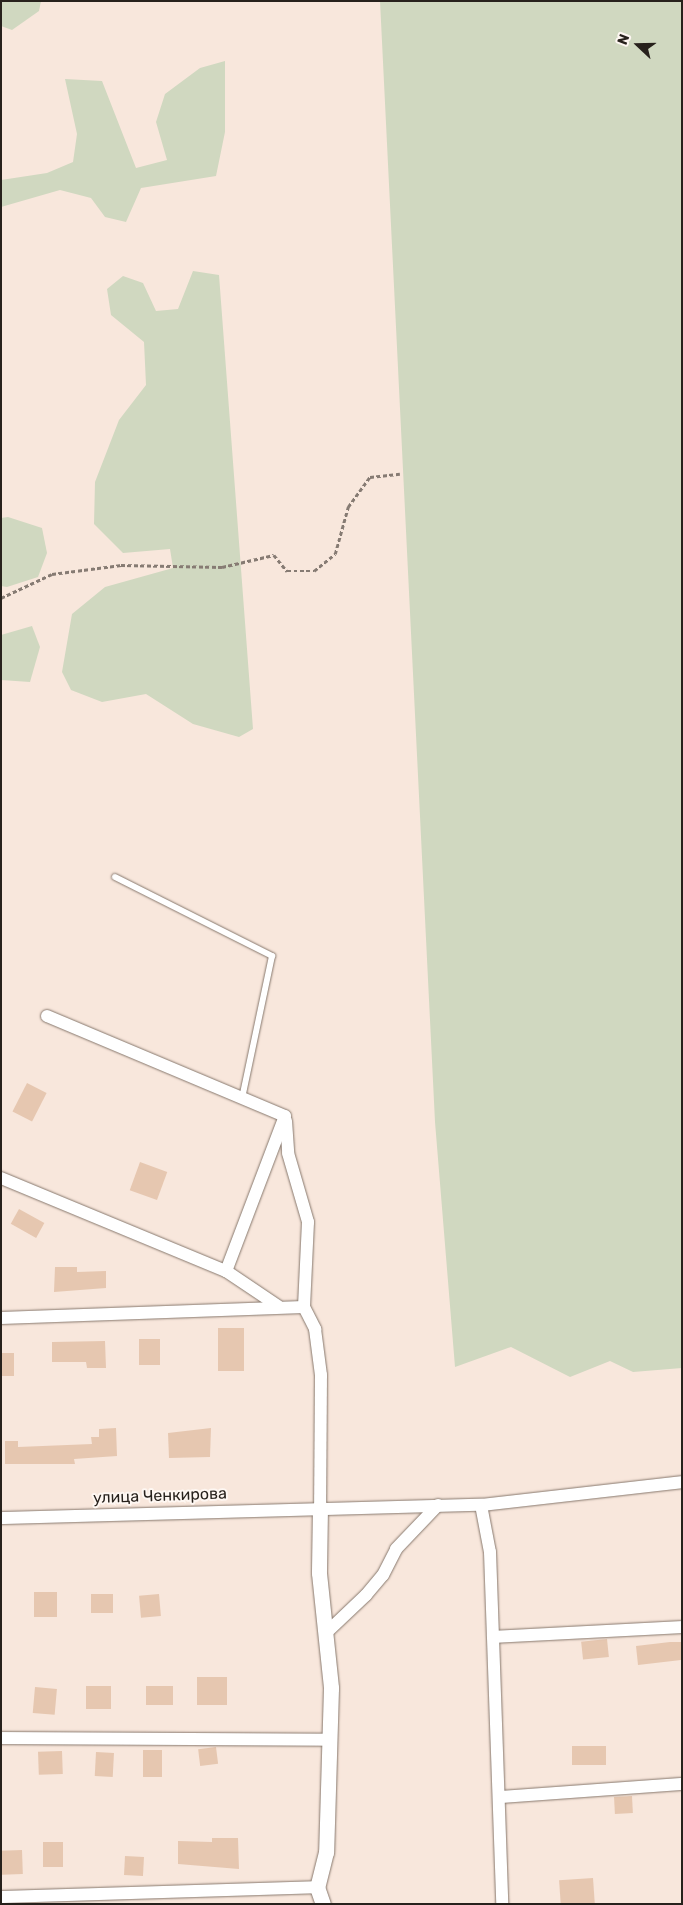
<!DOCTYPE html>
<html>
<head>
<meta charset="utf-8">
<style>
  body { margin:0 }
  #map { position:relative; width:683px; height:1905px; overflow:hidden; background:#f8e7dc; font-family:Rubik,sans-serif }
  div>[style] { position:absolute }
  .green>* { inset:0; background:#d0d8c0 }
  .building>* { inset:0; background:#e6c7b0; transform-origin:0 0 }
  .path>* { height:2.5px; margin-top:-1.25px; transform-origin:0; background:repeating-linear-gradient(90deg,#867b73 0 4px,transparent 0 6.5px) }
  .roads { filter:drop-shadow(0 0 1px #87786d) drop-shadow(0 0 1px #87786d) }
  .service>* { height:6px; margin:-3px; padding:0 3px; transform-origin:3px; border-radius:3px; background:#fff }
  .minor>* { height:12px; margin:-6px; padding:0 6px; transform-origin:6px; border-radius:6px; background:#fff }
  .tertiary>* { height:15px; margin:-7.5px; padding:0 7.5px; transform-origin:7.5px; border-radius:7.5px; background:#fff }
  span { translate:-50% -50%; white-space:nowrap; text-align:center; line-height:1.15; -webkit-text-stroke:4px #fef7f2; paint-order:stroke }
  .street-label { font-size:16px; color:#27211c }
  .frame { position:absolute; inset:0; border:2px solid #27211c; pointer-events:none }
  .north { position:absolute; left:613px; top:20px; width:50px; height:50px; -webkit-text-stroke:4px #fef7f2; paint-order:stroke; rotate:291deg; font-size:14px; font-weight:700; line-height:20px; text-align:center; color:#27211c }
  .north::after { content:''; display:block; margin:auto; width:18px; height:22px; background:#27211c; clip-path:polygon(50% 0,100% 100%,50% 72%,0 100%) }
</style>
</head>
<body>
<div id="map">
  <div class="green">
    <i style="clip-path:polygon(1px 1px,41px 1px,39px 11px,12px 30px,1px 26px)"></i>
    <i style="clip-path:polygon(380px 1px,682px 1px,682px 1368px,633px 1372px,610px 1361px,570px 1377px,511px 1347px,455px 1367px,435px 1122px)"></i>
    <i style="clip-path:polygon(225px 61px,225px 132px,216px 176px,141px 188px,126px 222px,105px 217px,91px 198px,60px 190px,1px 207px,1px 180px,47px 173px,73px 162px,77px 134px,65px 79px,102px 81px,136px 168px,167px 160px,156px 122px,165px 94px,200px 68px)"></i>
    <i style="clip-path:polygon(193px 271px,219px 275px,253px 729px,239px 737px,193px 724px,146px 694px,102px 702px,71px 690px,62px 672px,72px 614px,105px 587px,173px 568px,170px 549px,123px 553px,94px 524px,95px 482px,119px 420px,146px 385px,144px 342px,111px 315px,107px 289px,123px 276px,143px 283px,156px 311px,178px 309px)"></i>
    <i style="clip-path:polygon(8px 517px,42px 528px,47px 553px,38px 577px,7px 587px,1px 586px,1px 518px)"></i>
    <i style="clip-path:polygon(32px 626px,40px 647px,30px 682px,1px 680px,1px 635px)"></i>
  </div>
  <div class="building">
    <i style="left:27px;top:1083px;width:22px;height:32px;rotate:27deg"></i>
    <i style="left:140px;top:1162px;width:29px;height:30px;rotate:20deg"></i>
    <i style="left:19px;top:1209px;width:29px;height:17px;rotate:29deg"></i>
    <i style="clip-path:polygon(55px 1267px,77px 1267px,77px 1272px,106px 1271px,106px 1288px,54px 1292px)"></i>
    <i style="left:218px;top:1328px;width:26px;height:43px"></i>
    <i style="left:139px;top:1339px;width:21px;height:26px"></i>
    <i style="clip-path:polygon(105px 1341px,106px 1368px,87px 1368px,86px 1362px,52px 1362px,52px 1342px)"></i>
    <i style="left:1px;top:1353px;width:13px;height:23px"></i>
    <i style="clip-path:polygon(116px 1428px,117px 1456px,74px 1459px,75px 1464px,5px 1464px,5px 1441px,18px 1441px,18px 1447px,92px 1444px,91px 1437px,99px 1437px,99px 1429px)"></i>
    <i style="clip-path:polygon(211px 1428px,210px 1457px,169px 1458px,168px 1433px)"></i>
    <i style="left:34px;top:1592px;width:23px;height:25px"></i>
    <i style="left:91px;top:1594px;width:22px;height:19px"></i>
    <i style="left:159px;top:1594px;width:22px;height:20px;rotate:85deg"></i>
    <i style="left:607px;top:1639px;width:18px;height:26px;rotate:84deg"></i>
    <i style="clip-path:polygon(670px 1642px,681px 1642px,681px 1660px,638px 1665px,636px 1646px)"></i>
    <i style="left:227px;top:1677px;width:28px;height:30px;rotate:90deg"></i>
    <i style="left:111px;top:1686px;width:23px;height:25px;rotate:90deg"></i>
    <i style="left:173px;top:1686px;width:19px;height:27px;rotate:90deg"></i>
    <i style="left:35px;top:1687px;width:22px;height:26px;rotate:5deg"></i>
    <i style="left:572px;top:1746px;width:34px;height:19px"></i>
    <i style="left:216px;top:1747px;width:17px;height:18px;rotate:83deg"></i>
    <i style="left:143px;top:1750px;width:19px;height:27px"></i>
    <i style="left:62px;top:1751px;width:23px;height:24px;rotate:88deg"></i>
    <i style="left:96px;top:1752px;width:18px;height:24px;rotate:3deg"></i>
    <i style="left:632px;top:1796px;width:17px;height:18px;rotate:87deg"></i>
    <i style="clip-path:polygon(212px 1838px,238px 1838px,239px 1869px,178px 1864px,178px 1841px,212px 1842px)"></i>
    <i style="left:43px;top:1842px;width:20px;height:25px"></i>
    <i style="left:22px;top:1850px;width:24px;height:21px;rotate:88deg"></i>
    <i style="left:125px;top:1856px;width:19px;height:19px;rotate:3deg"></i>
    <i style="left:593px;top:1878px;width:26px;height:34px;rotate:86deg"></i>
  </div>
  <div class="path">
    <i style="left:1px;top:598px;width:56px;rotate:-25.2deg"></i>
    <i style="left:52px;top:574px;width:70px;rotate:-7.4deg"></i>
    <i style="left:121px;top:565px;width:101px;rotate:1.1deg"></i>
    <i style="left:222px;top:567px;width:53px;rotate:-13deg"></i>
    <i style="left:274px;top:555px;width:21px;rotate:51deg"></i>
    <i style="left:287px;top:571px;width:27px"></i>
    <i style="left:314px;top:571px;width:27px;rotate:-39deg"></i>
    <i style="left:335px;top:554px;width:49px;rotate:-74.5deg"></i>
    <i style="left:348px;top:507px;width:37px;rotate:-54deg"></i>
    <i style="left:370px;top:477px;width:30px;rotate:-6deg"></i>
  </div>
  <div class="roads">
    <div class="service">
      <i style="left:115px;top:877px;width:176px;rotate:26.7deg"></i>
      <i style="left:272px;top:956px;width:145px;rotate:101.9deg"></i>
    </div>
    <div class="minor">
      <i style="left:47px;top:1016px;width:258px;rotate:22.8deg"></i>
      <i style="left:285px;top:1116px;width:166px;rotate:110.8deg"></i>
      <i style="left:286px;top:1121px;width:32px;rotate:86deg"></i>
      <i style="left:288px;top:1153px;width:72px;rotate:73.8deg"></i>
      <i style="left:308px;top:1222px;width:85px;rotate:92.7deg"></i>
      <i style="left:304px;top:1307px;width:25px;rotate:63deg"></i>
      <i style="left:315px;top:1329px;width:46px;rotate:82.6deg"></i>
      <i style="left:321px;top:1375px;width:132px;rotate:90.4deg"></i>
      <i style="left:1px;top:1178px;width:243px;rotate:22.5deg"></i>
      <i style="left:226px;top:1271px;width:63px;rotate:33.9deg"></i>
      <i style="left:1px;top:1318px;width:303px;rotate:-2.1deg"></i>
      <i style="left:481px;top:1505px;width:48px;rotate:79.2deg"></i>
      <i style="left:490px;top:1552px;width:352px;rotate:88deg"></i>
      <i style="left:1px;top:1518px;width:480px;rotate:-1.6deg"></i>
      <i style="left:481px;top:1505px;width:202px;rotate:-6.5deg"></i>
      <i style="left:326px;top:1633px;width:55px;rotate:-43.5deg"></i>
      <i style="left:366px;top:1595px;width:26px;rotate:-50deg"></i>
      <i style="left:383px;top:1575px;width:29px;rotate:-63deg"></i>
      <i style="left:396px;top:1549px;width:61px;rotate:-46.3deg"></i>
      <i style="left:493px;top:1637px;width:189px;rotate:-3deg"></i>
      <i style="left:1px;top:1738px;width:329px;rotate:0.3deg"></i>
      <i style="left:500px;top:1797px;width:182px;rotate:-4.1deg"></i>
      <i style="left:1px;top:1897px;width:316px;rotate:-1.8deg"></i>
    </div>
    <div class="tertiary">
      <i style="left:320px;top:1507px;width:66px;rotate:90.9deg"></i>
      <i style="left:319px;top:1573px;width:116px;rotate:84deg"></i>
      <i style="left:331px;top:1688px;width:164px;rotate:91.7deg"></i>
      <i style="left:326px;top:1852px;width:36px;rotate:104deg"></i>
      <i style="left:317px;top:1887px;width:18px;rotate:71deg"></i>
    </div>
  </div>
  <div class="street-label">
    <span style="left:160px;top:1496px;rotate:-2deg">улица Ченкирова</span>
  </div>
  <div class="frame"></div>
  <div class="north">N</div>
</div>
</body>
</html>
